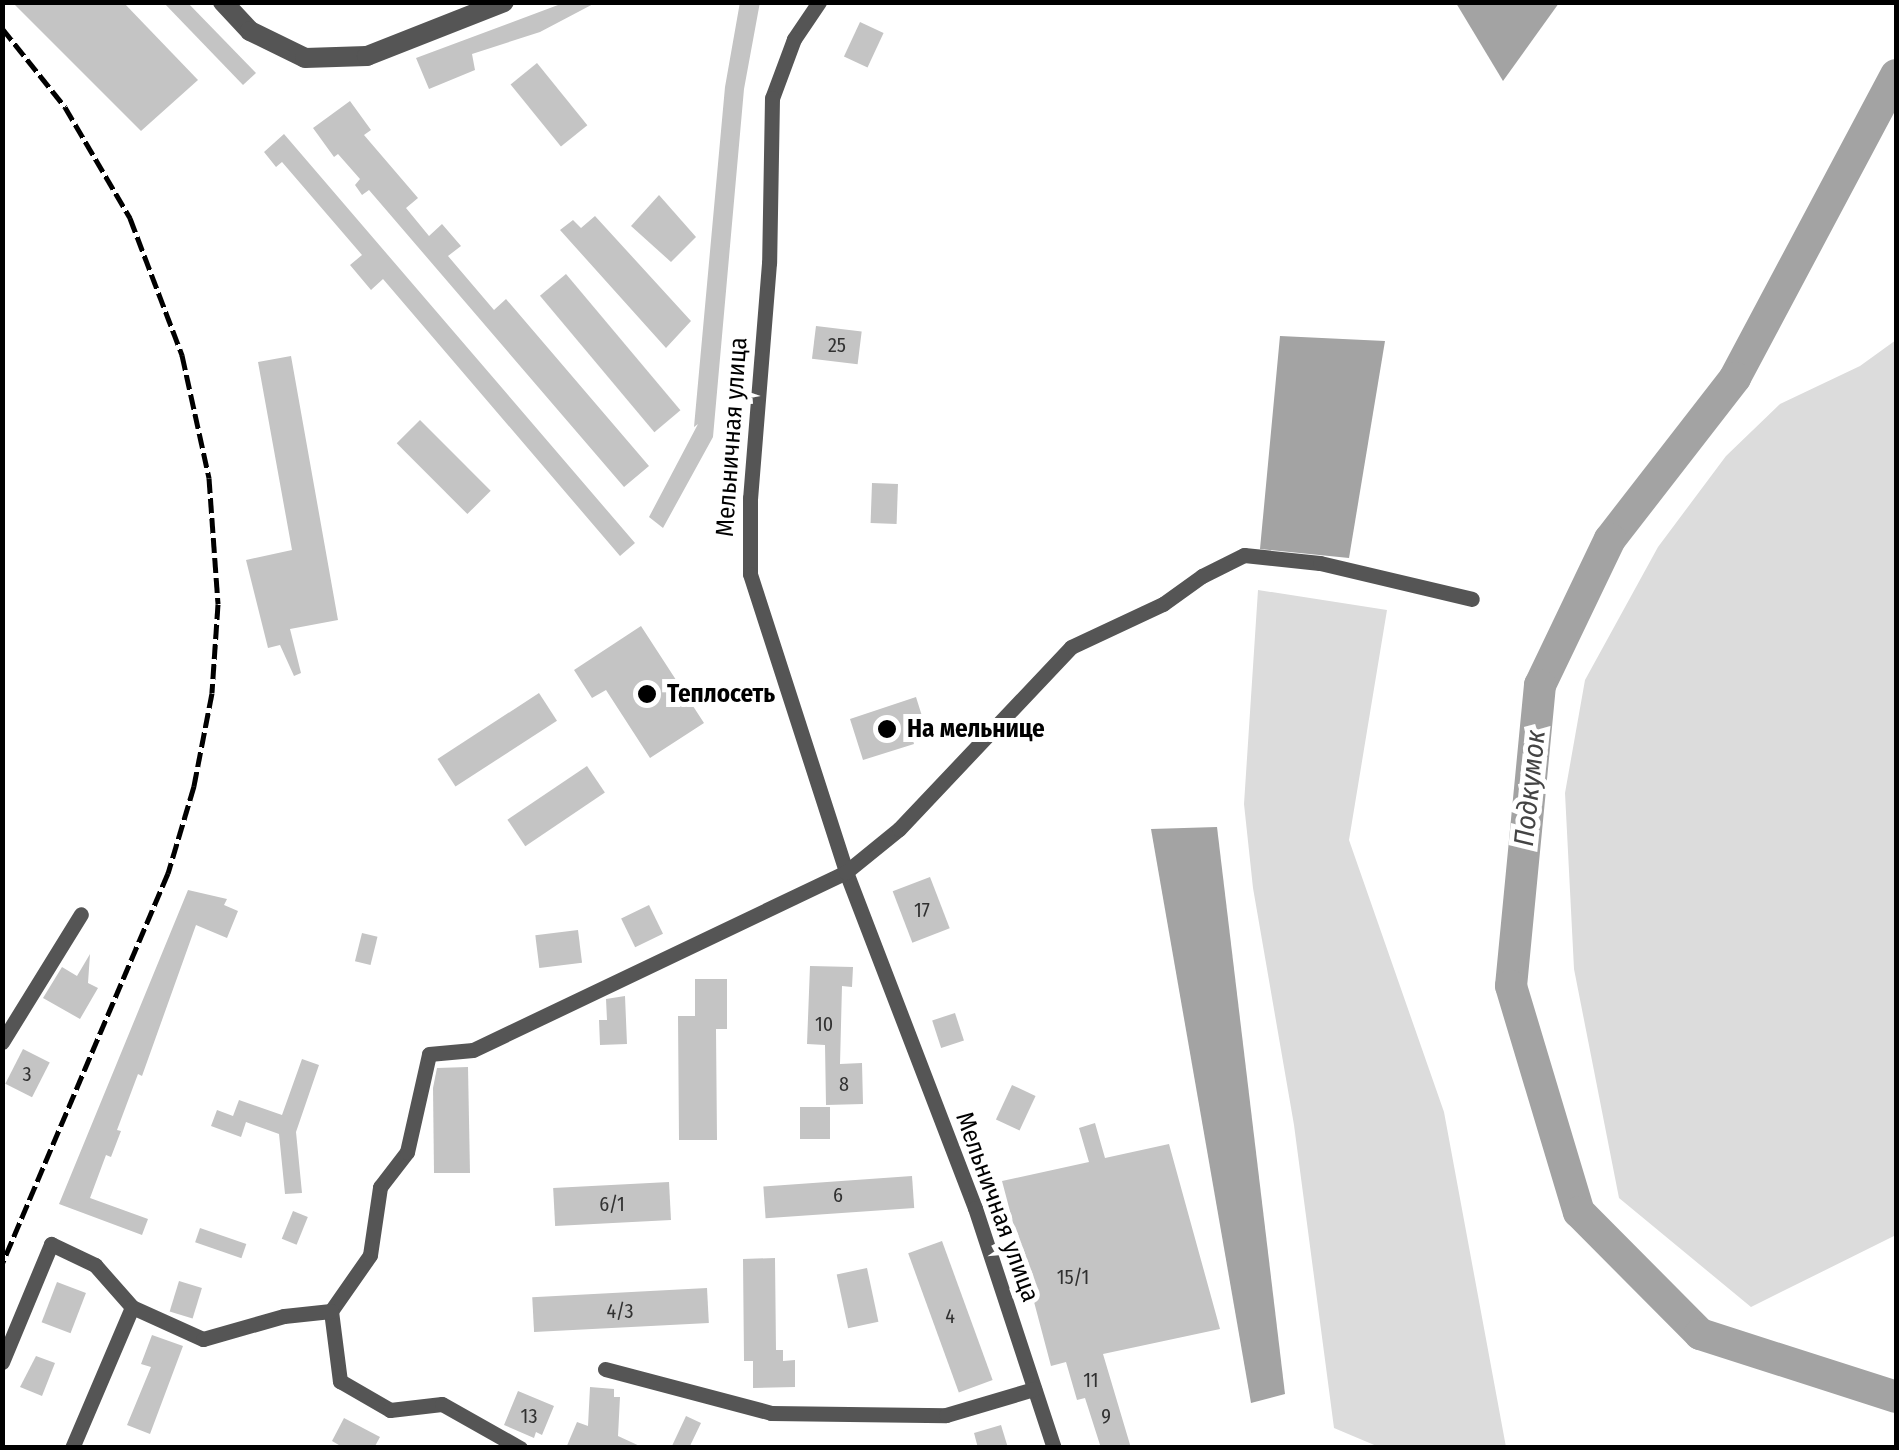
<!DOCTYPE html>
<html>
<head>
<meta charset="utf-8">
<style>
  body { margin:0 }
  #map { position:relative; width:1899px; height:1450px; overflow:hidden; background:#fff; font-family:"Fira Sans Condensed",sans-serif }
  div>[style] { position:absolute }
  .green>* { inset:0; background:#dcdcdc }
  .water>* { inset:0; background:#a3a3a3 }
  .river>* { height:32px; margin:-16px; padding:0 16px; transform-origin:16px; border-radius:16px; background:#a3a3a3 }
  .building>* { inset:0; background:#c4c4c4; transform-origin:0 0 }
  .minor>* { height:15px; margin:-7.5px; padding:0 7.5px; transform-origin:7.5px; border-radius:7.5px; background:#555 }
  .tertiary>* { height:20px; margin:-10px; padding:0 10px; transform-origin:10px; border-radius:10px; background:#555 }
  .rail>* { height:5px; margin-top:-2.5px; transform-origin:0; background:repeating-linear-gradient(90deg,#000 0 15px,transparent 0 20px) }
  .dots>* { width:28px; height:28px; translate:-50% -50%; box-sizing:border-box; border:5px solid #fff; border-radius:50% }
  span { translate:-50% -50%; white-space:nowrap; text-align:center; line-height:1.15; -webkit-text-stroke:10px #fff; paint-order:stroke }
  .number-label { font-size:20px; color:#313131 }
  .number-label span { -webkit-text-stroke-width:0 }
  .street-label { font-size:25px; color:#000 }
  .poi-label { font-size:25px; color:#000; font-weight:700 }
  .left { translate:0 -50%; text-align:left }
  .water-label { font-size:28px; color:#444; font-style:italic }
  .frame { position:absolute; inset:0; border:5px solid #000; pointer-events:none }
</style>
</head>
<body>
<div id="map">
  <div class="green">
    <i style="clip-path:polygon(1896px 340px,1896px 1235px,1751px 1307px,1619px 1198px,1574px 969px,1565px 793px,1585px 680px,1658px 547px,1726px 456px,1780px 404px,1860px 366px)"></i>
    <i style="clip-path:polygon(1258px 590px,1387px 610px,1349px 840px,1444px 1112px,1506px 1447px,1379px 1447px,1334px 1428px,1294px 1125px,1253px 888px,1244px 804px)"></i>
  </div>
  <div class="water">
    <i style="clip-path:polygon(1456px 3px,1559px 3px,1503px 81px)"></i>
    <i style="clip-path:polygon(1280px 336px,1385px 341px,1349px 558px,1260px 549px)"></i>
    <i style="clip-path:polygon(1217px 827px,1285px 1394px,1251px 1403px,1151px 829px)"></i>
  </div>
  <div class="river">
    <i style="left:1896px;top:75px;width:343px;rotate:118deg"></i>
    <i style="left:1735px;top:378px;width:204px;rotate:127.8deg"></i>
    <i style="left:1610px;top:539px;width:162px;rotate:115.6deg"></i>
    <i style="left:1540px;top:685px;width:302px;rotate:95.5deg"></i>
    <i style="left:1511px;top:986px;width:236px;rotate:73.3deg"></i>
    <i style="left:1579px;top:1212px;width:172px;rotate:45.2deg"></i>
    <i style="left:1700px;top:1334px;width:206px;rotate:17.8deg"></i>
  </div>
  <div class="building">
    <i style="clip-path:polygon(12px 2px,123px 2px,198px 80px,141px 131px)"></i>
    <i style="clip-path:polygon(163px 2px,187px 2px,256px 73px,243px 85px)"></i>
    <i style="clip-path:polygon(566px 2px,597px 2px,540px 32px,472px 54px,475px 70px,429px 89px,416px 58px)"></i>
    <i style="clip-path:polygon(740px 2px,760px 2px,744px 89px,713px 437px,663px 528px,649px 517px,698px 424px,694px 427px,725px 87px)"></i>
    <i style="left:860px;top:22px;width:26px;height:38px;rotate:25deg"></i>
    <i style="left:537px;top:63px;width:80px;height:34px;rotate:51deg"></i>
    <i style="clip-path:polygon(350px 101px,371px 130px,364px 135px,418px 198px,406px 208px,429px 236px,442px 224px,461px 246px,448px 256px,494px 310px,506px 299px,649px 466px,624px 487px,369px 190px,362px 195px,355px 185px,360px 179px,338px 154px,334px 157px,313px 128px)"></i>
    <i style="clip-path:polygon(284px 134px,635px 543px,620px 556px,383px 279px,371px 290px,350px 265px,362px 255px,282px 162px,276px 167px,264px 152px)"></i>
    <i style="clip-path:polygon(659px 195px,696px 237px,671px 262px,631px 226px)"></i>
    <i style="clip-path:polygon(595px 216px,691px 321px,666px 348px,560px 230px,573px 220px,581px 228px)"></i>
    <i style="left:566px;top:274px;width:178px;height:34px;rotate:50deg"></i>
    <i style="left:816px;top:326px;width:46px;height:33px;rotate:7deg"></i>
    <i style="clip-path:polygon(291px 356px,338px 620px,290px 629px,301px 673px,294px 676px,280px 645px,268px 648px,246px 560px,292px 550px,258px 362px)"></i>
    <i style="left:420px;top:420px;width:100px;height:33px;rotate:45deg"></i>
    <i style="left:872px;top:483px;width:26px;height:40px;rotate:2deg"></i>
    <i style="clip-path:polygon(641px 626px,704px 723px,650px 758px,606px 690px,592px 698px,574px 670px)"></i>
    <i style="left:539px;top:693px;width:33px;height:121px;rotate:57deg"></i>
    <i style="clip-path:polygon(916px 697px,927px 732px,912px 737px,914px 744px,863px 760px,850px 719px)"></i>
    <i style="left:587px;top:766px;width:32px;height:96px;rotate:56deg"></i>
    <i style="left:930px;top:877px;width:55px;height:40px;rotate:69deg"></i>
    <i style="clip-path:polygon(188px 890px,227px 899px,224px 905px,238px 911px,227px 938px,196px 925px,142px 1076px,138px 1074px,117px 1130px,121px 1131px,111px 1157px,106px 1155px,90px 1198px,148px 1219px,142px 1235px,59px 1204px)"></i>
    <i style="left:649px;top:905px;width:32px;height:31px;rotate:64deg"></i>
    <i style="left:578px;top:930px;width:33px;height:43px;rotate:83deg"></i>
    <i style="left:362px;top:933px;width:16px;height:29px;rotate:14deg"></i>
    <i style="clip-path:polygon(90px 954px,88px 983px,98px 988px,80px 1019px,43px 998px,62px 967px,77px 976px)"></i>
    <i style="clip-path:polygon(810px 966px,853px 967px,852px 987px,842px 986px,840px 1064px,862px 1063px,863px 1104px,826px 1105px,825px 1045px,807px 1044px)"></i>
    <i style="clip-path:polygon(695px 979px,727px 979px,727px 1029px,716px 1029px,717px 1140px,679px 1140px,678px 1016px,695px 1016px)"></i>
    <i style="clip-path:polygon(625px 996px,627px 1044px,600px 1045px,599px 1020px,607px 1020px,606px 999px)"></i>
    <i style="left:955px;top:1013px;width:29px;height:24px;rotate:72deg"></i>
    <i style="left:23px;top:1049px;width:30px;height:39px;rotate:27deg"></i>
    <i style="clip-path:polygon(302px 1059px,319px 1065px,296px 1132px,302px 1193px,285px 1194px,279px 1134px,246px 1122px,241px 1137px,211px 1126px,217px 1110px,233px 1116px,239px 1100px,282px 1115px)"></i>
    <i style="clip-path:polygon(468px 1067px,470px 1173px,434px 1173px,433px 1088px,437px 1068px)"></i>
    <i style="left:1012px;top:1085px;width:26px;height:38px;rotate:25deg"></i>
    <i style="left:800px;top:1107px;width:30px;height:32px"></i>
    <i style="clip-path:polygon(1095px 1123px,1105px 1158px,1169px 1144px,1220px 1329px,1103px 1354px,1131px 1448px,1101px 1448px,1085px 1398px,1077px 1400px,1066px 1362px,1051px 1366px,1002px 1181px,1089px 1162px,1079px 1128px)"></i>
    <i style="left:912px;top:1176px;width:32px;height:149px;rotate:86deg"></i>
    <i style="left:669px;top:1182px;width:38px;height:116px;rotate:87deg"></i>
    <i style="left:293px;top:1211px;width:16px;height:30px;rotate:22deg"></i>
    <i style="left:200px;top:1228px;width:49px;height:15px;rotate:19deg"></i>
    <i style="left:942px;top:1241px;width:148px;height:36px;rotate:70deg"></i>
    <i style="clip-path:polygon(775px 1258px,776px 1350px,783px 1350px,783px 1361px,795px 1360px,795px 1387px,753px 1388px,753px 1361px,744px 1361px,743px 1259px)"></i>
    <i style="left:867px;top:1268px;width:55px;height:31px;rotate:78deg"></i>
    <i style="left:179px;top:1281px;width:24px;height:32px;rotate:17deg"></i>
    <i style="left:57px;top:1282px;width:31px;height:43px;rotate:21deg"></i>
    <i style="left:707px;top:1288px;width:35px;height:175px;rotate:87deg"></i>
    <i style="clip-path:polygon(152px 1335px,183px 1346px,150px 1434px,127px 1425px,151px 1367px,141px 1364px)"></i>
    <i style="clip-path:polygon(36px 1356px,55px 1363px,42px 1396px,20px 1387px)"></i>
    <i style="clip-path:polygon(590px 1387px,614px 1389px,614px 1397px,620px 1397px,618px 1436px,644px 1448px,566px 1448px,577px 1422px,588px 1426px)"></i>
    <i style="clip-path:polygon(518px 1391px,554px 1406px,542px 1435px,536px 1432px,534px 1438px,504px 1425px)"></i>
    <i style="clip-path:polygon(686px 1416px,701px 1423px,689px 1448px,671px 1448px)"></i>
    <i style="clip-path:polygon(344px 1418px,380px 1437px,374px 1448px,344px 1448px,332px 1441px)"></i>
    <i style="clip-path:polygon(1001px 1425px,1008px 1448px,978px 1448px,974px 1433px)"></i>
  </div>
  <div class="minor">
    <i style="left:819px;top:2px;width:45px;rotate:124deg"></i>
    <i style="left:794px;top:39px;width:63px;rotate:110.4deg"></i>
    <i style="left:772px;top:98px;width:165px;rotate:91deg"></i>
    <i style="left:769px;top:263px;width:236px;rotate:94.6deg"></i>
    <i style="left:750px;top:498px;width:76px;rotate:90deg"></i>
    <i style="left:750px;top:574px;width:313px;rotate:72.1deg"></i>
    <i style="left:846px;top:872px;width:360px;rotate:69deg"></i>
    <i style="left:975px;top:1208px;width:253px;rotate:71.8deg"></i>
    <i style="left:2px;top:1042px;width:150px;rotate:-58.3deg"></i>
    <i style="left:331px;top:1311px;width:68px;rotate:-55.1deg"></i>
    <i style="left:370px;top:1255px;width:69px;rotate:-81.6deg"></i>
    <i style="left:380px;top:1187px;width:44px;rotate:-52.4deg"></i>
    <i style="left:407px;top:1152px;width:100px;rotate:-77.3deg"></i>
    <i style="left:429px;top:1054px;width:44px;rotate:-5.2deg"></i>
    <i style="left:473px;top:1050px;width:413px;rotate:-25.5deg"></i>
    <i style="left:846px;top:872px;width:68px;rotate:-39.1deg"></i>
    <i style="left:899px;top:829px;width:250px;rotate:-46.6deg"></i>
    <i style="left:1071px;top:647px;width:102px;rotate:-25.1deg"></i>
    <i style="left:1163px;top:604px;width:48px;rotate:-35.7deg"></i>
    <i style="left:1202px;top:576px;width:47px;rotate:-26.6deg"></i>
    <i style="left:1244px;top:555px;width:76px;rotate:6deg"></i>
    <i style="left:1320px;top:563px;width:156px;rotate:13.3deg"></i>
    <i style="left:331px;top:1311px;width:71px;rotate:82.7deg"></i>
    <i style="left:340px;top:1381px;width:58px;rotate:30.1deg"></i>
    <i style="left:390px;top:1410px;width:52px;rotate:-6.6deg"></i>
    <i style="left:442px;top:1404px;width:90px;rotate:29.4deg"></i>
    <i style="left:2px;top:1362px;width:128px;rotate:-67.4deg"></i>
    <i style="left:51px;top:1244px;width:49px;rotate:25.5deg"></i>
    <i style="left:95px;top:1265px;width:56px;rotate:48.6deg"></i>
    <i style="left:132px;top:1307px;width:78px;rotate:24.3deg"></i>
    <i style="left:203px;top:1339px;width:84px;rotate:-15.9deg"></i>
    <i style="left:284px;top:1316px;width:47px;rotate:-6.1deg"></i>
    <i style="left:605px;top:1369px;width:172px;rotate:14.8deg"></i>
    <i style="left:771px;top:1413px;width:175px;rotate:0.7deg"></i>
    <i style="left:946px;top:1415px;width:92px;rotate:-16.5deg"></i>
    <i style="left:72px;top:1448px;width:153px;rotate:-66.9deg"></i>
  </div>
  <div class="tertiary">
    <i style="left:223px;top:2px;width:40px;rotate:47deg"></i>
    <i style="left:250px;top:31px;width:61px;rotate:26.1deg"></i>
    <i style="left:305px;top:58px;width:62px;rotate:-1.8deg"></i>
    <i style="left:367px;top:56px;width:147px;rotate:-21.5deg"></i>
  </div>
  <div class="rail">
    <i style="left:2px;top:28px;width:101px;rotate:51.4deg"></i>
    <i style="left:65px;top:107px;width:129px;rotate:59.6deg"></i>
    <i style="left:130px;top:218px;width:147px;rotate:69.2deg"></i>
    <i style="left:182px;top:355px;width:126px;rotate:77.6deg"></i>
    <i style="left:209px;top:478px;width:126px;rotate:85.9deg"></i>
    <i style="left:218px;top:604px;width:89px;rotate:93.9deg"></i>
    <i style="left:212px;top:693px;width:95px;rotate:101deg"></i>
    <i style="left:194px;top:786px;width:91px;rotate:106.6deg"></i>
    <i style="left:168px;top:873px;width:425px;rotate:113deg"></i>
  </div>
  <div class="dots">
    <i style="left:647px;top:694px;background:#000"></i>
    <i style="left:887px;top:729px;background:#000"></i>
  </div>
  <div class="number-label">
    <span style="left:837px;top:345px">25</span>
    <span style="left:922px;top:910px">17</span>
    <span style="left:824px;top:1024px">10</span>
    <span style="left:27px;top:1074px">3</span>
    <span style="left:844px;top:1084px">8</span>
    <span style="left:838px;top:1195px">6</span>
    <span style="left:612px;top:1204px">6/1</span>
    <span style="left:1073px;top:1277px">15/1</span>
    <span style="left:620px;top:1311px">4/3</span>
    <span style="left:950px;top:1316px">4</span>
    <span style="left:1091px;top:1380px">11</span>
    <span style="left:529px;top:1416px">13</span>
    <span style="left:1106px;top:1416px">9</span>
  </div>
  <div class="street-label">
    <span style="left:732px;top:437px;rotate:-86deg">Мельничная улица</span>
    <span style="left:997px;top:1207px;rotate:70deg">Мельничная улица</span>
  </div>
  <div class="poi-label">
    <span class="left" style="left:667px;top:694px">Теплосеть</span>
    <span class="left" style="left:907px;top:729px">На мельнице</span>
  </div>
  <div class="water-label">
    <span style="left:1530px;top:788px;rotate:-84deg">Подкумок</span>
  </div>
  <div class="frame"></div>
</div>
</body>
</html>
